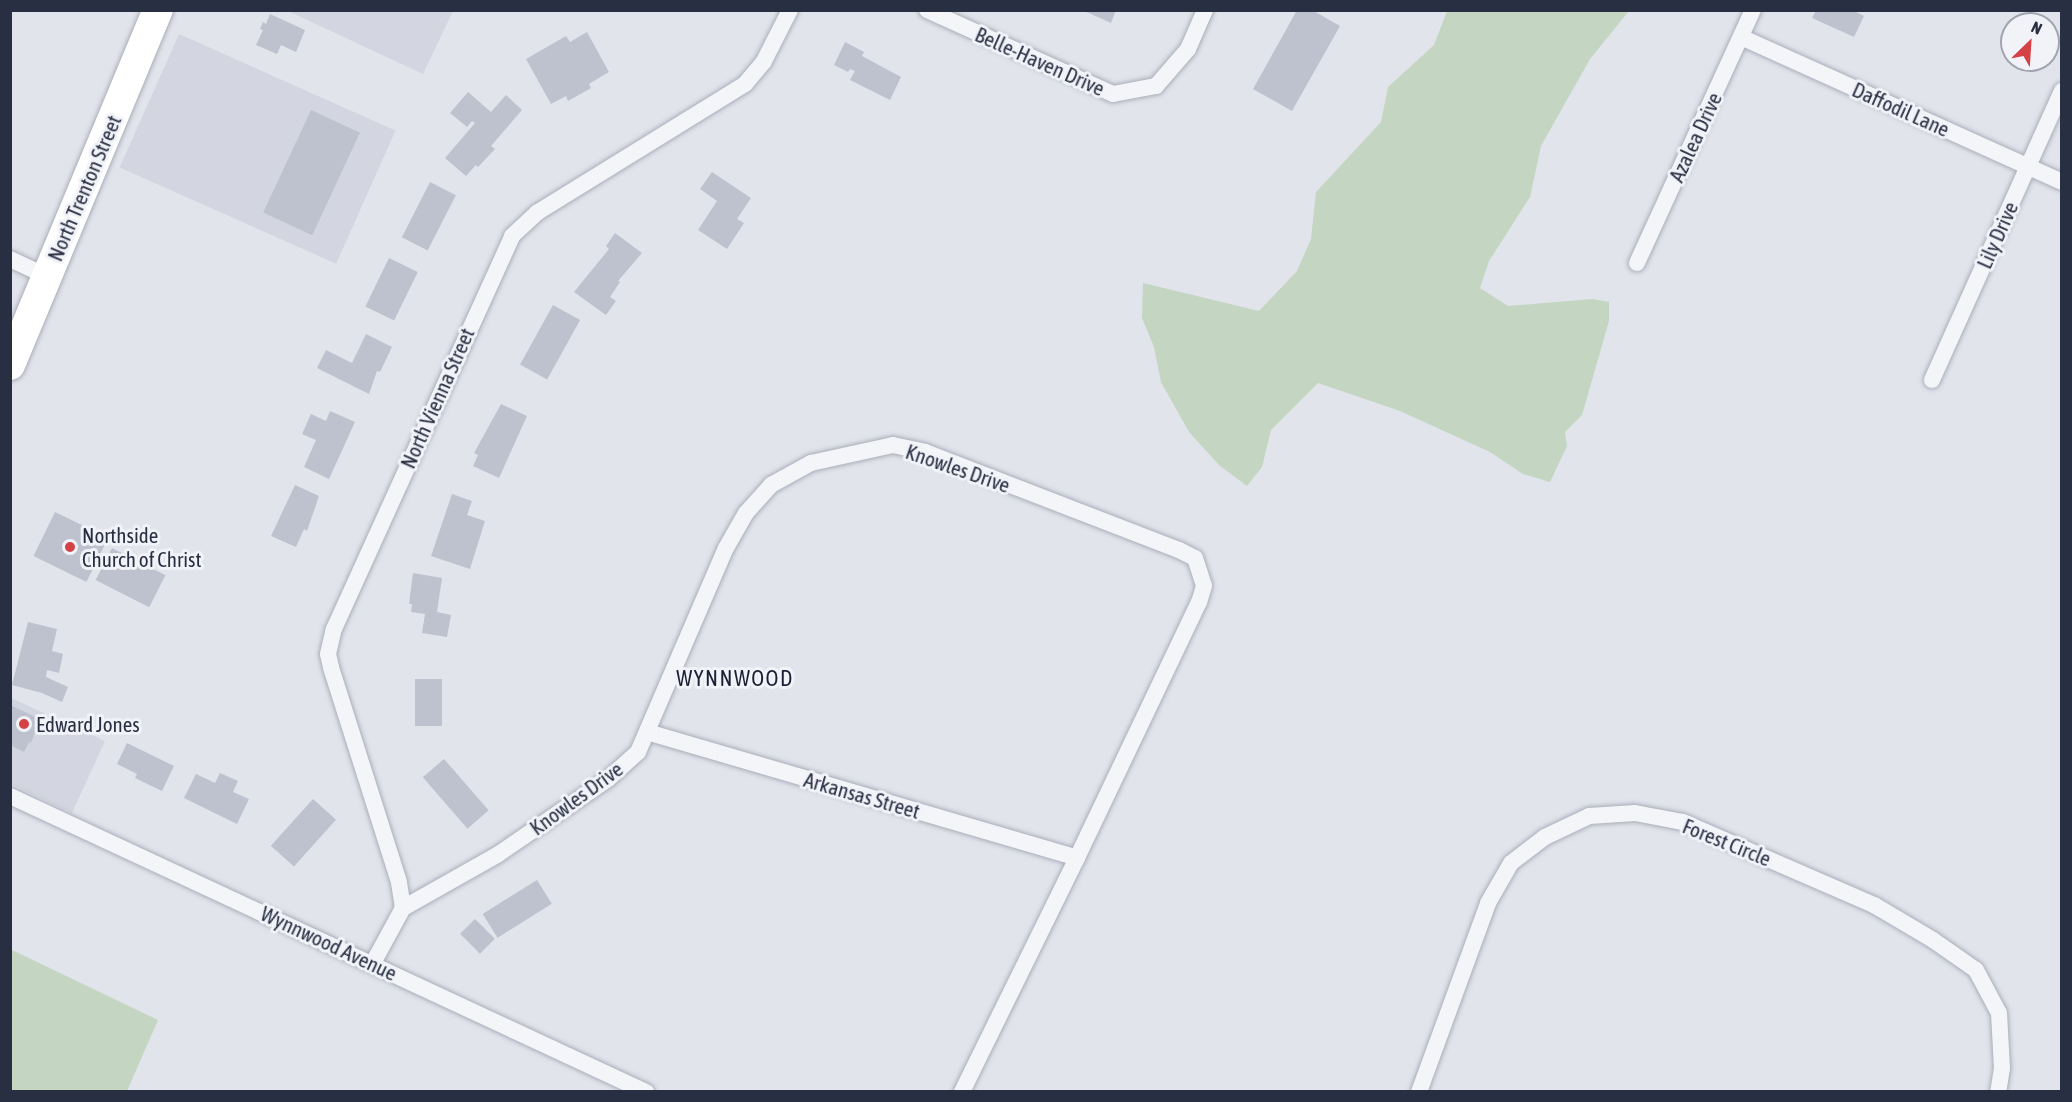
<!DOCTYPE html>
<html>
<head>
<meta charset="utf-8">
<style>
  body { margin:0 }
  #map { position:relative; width:2072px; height:1102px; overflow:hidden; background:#e1e4eb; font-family:"Asap Condensed",sans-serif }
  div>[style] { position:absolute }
  .built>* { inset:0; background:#d3d6e0; transform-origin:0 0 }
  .green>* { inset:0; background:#c4d5c2 }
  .building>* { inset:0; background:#bec2ce; transform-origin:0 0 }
  .roads { filter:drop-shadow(0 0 2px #aaaeb9) drop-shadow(0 0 2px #aaaeb9) }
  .street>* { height:16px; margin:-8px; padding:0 8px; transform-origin:8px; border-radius:8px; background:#f4f5f9 }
  .highway>* { height:30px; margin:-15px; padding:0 15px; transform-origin:15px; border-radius:15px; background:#fff }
  .dots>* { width:16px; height:16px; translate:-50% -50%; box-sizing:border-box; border:3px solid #f1f3f8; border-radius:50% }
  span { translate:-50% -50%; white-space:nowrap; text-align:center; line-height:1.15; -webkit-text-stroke:6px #f1f3f8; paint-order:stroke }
  .street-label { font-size:21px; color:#292f43 }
  .poi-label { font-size:21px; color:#292f43 }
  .left { translate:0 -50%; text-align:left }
  .neighbourhood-label { font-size:22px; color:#1b2034; letter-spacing:1.5px }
  .frame { position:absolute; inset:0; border:12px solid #292f43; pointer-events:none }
  .north { position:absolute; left:2000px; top:12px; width:60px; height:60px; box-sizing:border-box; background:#f1f3f8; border:2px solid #a1a5b0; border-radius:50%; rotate:25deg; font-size:16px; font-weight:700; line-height:24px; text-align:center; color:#292f43 }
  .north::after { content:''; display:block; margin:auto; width:21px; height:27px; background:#d44245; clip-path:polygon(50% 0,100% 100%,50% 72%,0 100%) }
</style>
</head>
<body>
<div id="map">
  <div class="built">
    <i style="clip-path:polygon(288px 11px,453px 11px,423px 74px)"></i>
    <i style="left:179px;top:34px;width:237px;height:146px;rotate:24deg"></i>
    <i style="clip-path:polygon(11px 698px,105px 741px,72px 813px,11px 784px)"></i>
  </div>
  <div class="green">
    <i style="clip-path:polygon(1447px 11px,1629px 11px,1590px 59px,1541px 146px,1530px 197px,1489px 261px,1480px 288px,1508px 306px,1593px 299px,1609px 302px,1609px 321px,1582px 415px,1565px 432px,1567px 446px,1550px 482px,1523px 474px,1490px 452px,1400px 411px,1318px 383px,1271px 430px,1262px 467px,1247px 486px,1219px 465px,1189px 432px,1161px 382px,1154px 347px,1142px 318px,1143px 283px,1259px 311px,1297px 271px,1311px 239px,1316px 192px,1381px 122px,1388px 87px,1434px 45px)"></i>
    <i style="clip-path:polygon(10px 949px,158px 1020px,127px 1091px,11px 1091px)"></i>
  </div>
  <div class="building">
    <i style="clip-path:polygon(1082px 10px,1116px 10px,1111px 23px)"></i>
    <i style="clip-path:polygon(1297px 10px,1312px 10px,1340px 26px,1292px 111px,1253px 89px)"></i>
    <i style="clip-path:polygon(1816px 10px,1852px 10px,1864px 16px,1854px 37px,1812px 18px)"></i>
    <i style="clip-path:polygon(270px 14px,305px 30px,296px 52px,281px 45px,277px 54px,256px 45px,263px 30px,260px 29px,263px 22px,266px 24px)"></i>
    <i style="clip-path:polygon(587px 32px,609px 72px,589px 84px,591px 88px,568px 101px,566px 96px,551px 104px,526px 59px,566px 36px,570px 42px)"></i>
    <i style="clip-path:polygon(845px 42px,864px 52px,862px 56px,901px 77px,890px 100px,850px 80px,855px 71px,850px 69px,848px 72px,834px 65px)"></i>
    <i style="clip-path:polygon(468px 92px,491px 112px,506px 95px,522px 110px,491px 146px,495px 149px,478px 167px,476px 165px,466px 176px,445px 158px,475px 123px,472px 121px,467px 127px,450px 113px)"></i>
    <i style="left:311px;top:110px;width:54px;height:113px;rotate:25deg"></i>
    <i style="clip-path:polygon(712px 172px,751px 198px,737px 219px,744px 223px,727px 249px,698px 230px,717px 201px,700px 189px)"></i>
    <i style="left:430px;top:182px;width:29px;height:62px;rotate:27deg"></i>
    <i style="clip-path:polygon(615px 233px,642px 253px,618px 281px,620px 282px,610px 297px,616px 301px,606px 315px,574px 292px,609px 249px,606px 246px)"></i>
    <i style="left:389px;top:258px;width:32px;height:54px;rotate:26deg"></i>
    <i style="left:553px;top:305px;width:31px;height:68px;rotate:29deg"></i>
    <i style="clip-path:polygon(366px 334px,392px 347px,380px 372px,377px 371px,369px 394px,317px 368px,326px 350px,352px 363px)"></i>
    <i style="clip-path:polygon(501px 404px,527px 416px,499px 478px,473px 466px,478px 455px,474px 453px)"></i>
    <i style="clip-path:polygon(330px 411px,355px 422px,329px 479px,304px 467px,316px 440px,302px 434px,311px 414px,326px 421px)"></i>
    <i style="clip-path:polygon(295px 485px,319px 496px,307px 531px,304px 529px,296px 547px,271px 536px)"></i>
    <i style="clip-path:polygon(452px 494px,472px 501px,467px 515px,485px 521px,470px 569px,431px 556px)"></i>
    <i style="left:55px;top:512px;width:59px;height:49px;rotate:26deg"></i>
    <i style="left:112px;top:548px;width:60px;height:36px;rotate:27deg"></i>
    <i style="clip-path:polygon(413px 573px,442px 578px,437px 612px,451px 615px,447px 637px,422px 633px,425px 614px,411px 612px,412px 604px,409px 604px)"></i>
    <i style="clip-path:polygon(28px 622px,57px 629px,52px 651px,63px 654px,59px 673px,47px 670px,46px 677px,68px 687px,62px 702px,42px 693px,12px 685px)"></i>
    <i style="left:415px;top:679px;width:27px;height:47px"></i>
    <i style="clip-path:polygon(10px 705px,40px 719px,31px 743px,29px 742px,24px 752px,10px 745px)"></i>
    <i style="clip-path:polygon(127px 743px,174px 766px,162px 791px,135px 778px,137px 774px,117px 764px)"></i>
    <i style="left:444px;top:759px;width:68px;height:28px;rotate:49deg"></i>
    <i style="clip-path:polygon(220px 773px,238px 781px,233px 792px,249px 799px,237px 824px,184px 798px,196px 774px,215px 783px)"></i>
    <i style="left:313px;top:799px;width:31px;height:63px;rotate:42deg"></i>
    <i style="left:537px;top:880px;width:28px;height:64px;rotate:58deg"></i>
    <i style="left:475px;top:919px;width:28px;height:21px;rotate:45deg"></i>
  </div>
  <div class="roads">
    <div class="street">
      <i style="left:927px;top:10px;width:204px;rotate:24.3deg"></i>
      <i style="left:1113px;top:94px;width:44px;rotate:-10.5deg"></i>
      <i style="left:1156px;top:86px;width:49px;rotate:-49.1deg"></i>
      <i style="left:1188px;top:49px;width:43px;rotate:-66.4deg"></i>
      <i style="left:1741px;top:37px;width:352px;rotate:24.3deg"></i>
      <i style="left:10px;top:259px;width:40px;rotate:25deg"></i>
      <i style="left:1637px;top:263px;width:278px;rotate:-65.4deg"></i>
      <i style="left:1932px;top:380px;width:317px;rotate:-65.8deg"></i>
      <i style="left:647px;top:732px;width:448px;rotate:16.3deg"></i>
      <i style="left:10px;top:796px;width:702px;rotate:24.96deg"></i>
      <i style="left:403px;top:908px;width:26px;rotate:-99deg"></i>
      <i style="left:399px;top:882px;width:225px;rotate:-107.6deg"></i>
      <i style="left:331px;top:667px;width:13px;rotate:-103deg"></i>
      <i style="left:328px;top:654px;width:26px;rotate:-77deg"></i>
      <i style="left:334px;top:629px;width:431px;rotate:-65.6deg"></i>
      <i style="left:512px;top:236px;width:35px;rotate:-43deg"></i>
      <i style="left:538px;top:212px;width:243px;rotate:-31.7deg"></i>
      <i style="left:745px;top:84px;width:30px;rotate:-50deg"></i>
      <i style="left:764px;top:61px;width:57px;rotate:-63deg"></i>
      <i style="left:373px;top:963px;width:63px;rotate:-61.4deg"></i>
      <i style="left:403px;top:908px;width:108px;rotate:-29.4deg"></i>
      <i style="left:497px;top:855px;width:135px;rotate:-34.4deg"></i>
      <i style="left:608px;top:779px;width:40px;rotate:-42deg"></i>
      <i style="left:638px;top:752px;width:222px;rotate:-66.7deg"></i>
      <i style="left:726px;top:548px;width:40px;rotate:-60.3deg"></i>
      <i style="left:746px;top:513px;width:38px;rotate:-48deg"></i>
      <i style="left:771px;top:485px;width:46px;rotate:-28.8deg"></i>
      <i style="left:811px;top:463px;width:84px;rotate:-12.4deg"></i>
      <i style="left:893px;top:445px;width:33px;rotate:12deg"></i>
      <i style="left:925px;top:452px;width:272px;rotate:21.1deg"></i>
      <i style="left:1179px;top:550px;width:18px;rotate:27deg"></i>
      <i style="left:1195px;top:558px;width:29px;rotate:72deg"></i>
      <i style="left:1204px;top:586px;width:17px;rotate:107deg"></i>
      <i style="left:1199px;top:602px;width:284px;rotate:115.5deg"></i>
      <i style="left:1077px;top:858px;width:261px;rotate:116.2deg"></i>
      <i style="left:1419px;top:1092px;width:201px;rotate:-69.9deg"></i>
      <i style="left:1488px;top:903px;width:46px;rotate:-60.1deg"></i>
      <i style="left:1511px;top:863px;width:43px;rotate:-37.4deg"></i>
      <i style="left:1545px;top:837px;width:49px;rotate:-25.5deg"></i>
      <i style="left:1589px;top:816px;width:46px;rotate:-3.7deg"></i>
      <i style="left:1635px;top:813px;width:49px;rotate:10.6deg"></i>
      <i style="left:1683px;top:822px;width:208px;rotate:23.5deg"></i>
      <i style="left:1874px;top:905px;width:69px;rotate:30.7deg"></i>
      <i style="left:1933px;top:940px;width:52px;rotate:34.9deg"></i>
      <i style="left:1976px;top:970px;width:49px;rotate:61.9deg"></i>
      <i style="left:1999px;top:1013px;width:55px;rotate:86.9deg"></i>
      <i style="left:2002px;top:1068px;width:24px;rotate:99deg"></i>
    </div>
    <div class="highway">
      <i style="left:10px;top:365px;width:385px;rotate:-67.4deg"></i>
    </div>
  </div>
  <div class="dots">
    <i style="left:70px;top:547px;background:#d44245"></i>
    <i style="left:24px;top:724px;background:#d44245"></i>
  </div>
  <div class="street-label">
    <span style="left:1040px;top:61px;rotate:24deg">Belle-Haven Drive</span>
    <span style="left:1901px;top:109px;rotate:24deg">Daffodil Lane</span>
    <span style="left:1695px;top:137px;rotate:-65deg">Azalea Drive</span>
    <span style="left:84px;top:188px;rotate:-67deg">North Trenton Street</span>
    <span style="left:1997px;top:235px;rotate:-66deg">Lily Drive</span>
    <span style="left:437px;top:398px;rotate:-66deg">North Vienna Street</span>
    <span style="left:958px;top:468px;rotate:19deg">Knowles Drive</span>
    <span style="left:862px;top:795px;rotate:16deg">Arkansas Street</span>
    <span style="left:576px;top:798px;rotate:-36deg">Knowles Drive</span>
    <span style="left:1727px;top:842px;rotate:22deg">Forest Circle</span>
    <span style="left:329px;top:943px;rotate:25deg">Wynnwood Avenue</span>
  </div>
  <div class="poi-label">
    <span class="left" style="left:82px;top:547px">Northside<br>Church of Christ</span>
    <span class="left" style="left:36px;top:724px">Edward Jones</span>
  </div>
  <div class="neighbourhood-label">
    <span style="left:735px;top:679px">WYNNWOOD</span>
  </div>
  <div class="frame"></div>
  <div class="north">N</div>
</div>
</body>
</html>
